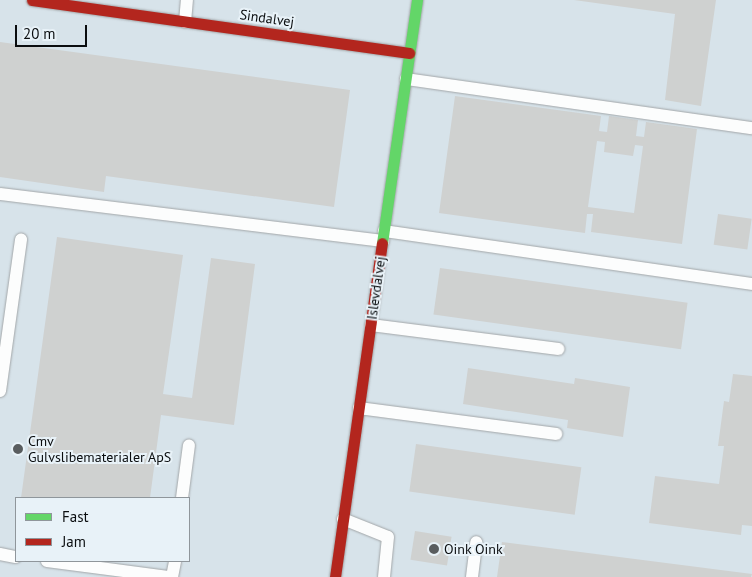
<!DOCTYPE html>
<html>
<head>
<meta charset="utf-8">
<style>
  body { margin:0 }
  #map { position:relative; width:752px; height:577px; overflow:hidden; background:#ecf1f4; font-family:"PT Sans",sans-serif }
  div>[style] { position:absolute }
  .built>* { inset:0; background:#d7e3ea }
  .building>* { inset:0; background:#cfd1d0; transform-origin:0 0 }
  .roads { filter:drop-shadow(0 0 1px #a2a6a8) drop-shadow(0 0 1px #a2a6a8) }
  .lane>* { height:12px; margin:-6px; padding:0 6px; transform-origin:6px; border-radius:6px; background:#fcfdfd }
  .fast>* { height:11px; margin:-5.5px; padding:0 5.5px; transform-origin:5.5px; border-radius:5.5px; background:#63d668 }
  .jam>* { height:11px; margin:-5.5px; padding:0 5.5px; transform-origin:5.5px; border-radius:5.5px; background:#b3261e }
  .dots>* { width:14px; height:14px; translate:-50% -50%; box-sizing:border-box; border:2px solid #e8f2f8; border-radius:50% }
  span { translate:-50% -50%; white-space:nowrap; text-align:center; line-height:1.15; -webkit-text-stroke:4px #e8f2f8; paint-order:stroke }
  .street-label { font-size:14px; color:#0a0d0f }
  .poi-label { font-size:14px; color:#0a0d0f }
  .left { translate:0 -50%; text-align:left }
  .legend { position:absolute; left:15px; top:497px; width:175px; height:65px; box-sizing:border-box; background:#e8f2f8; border:1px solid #8f969b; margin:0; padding:6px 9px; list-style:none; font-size:15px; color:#0a0d0f }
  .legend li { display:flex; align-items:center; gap:10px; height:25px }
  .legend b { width:25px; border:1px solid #8f969b }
  .scale { position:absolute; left:15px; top:25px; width:72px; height:22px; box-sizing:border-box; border:2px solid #0a0d0f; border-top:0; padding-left:6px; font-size:15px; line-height:18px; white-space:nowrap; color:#0a0d0f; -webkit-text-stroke:4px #e8f2f8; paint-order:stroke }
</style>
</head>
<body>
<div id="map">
  <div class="built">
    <i style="clip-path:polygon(evenodd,0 0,752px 0,752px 577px,0 577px,0 0,16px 498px,189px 498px,189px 561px,16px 561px,16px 498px)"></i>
  </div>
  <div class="building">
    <i style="clip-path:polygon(574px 0,716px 0,701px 106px,665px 100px,675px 14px)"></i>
    <i style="clip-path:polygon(0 42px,350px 90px,334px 207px,106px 176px,104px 192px,0 177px)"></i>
    <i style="clip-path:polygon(evenodd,455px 96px,601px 116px,599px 131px,607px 132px,609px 116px,638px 120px,636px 136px,644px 137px,646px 122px,697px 129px,682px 244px,591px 232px,593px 214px,587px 214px,585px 233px,439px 213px,455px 96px,597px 141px,605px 142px,604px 152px,633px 156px,635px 145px,643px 146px,634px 213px,588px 207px,597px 141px)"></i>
    <i style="left:718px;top:214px;width:34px;height:31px;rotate:8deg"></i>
    <i style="clip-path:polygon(57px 237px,183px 255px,163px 394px,192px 398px,211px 258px,255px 264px,234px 425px,161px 415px,150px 498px,21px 498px)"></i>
    <i style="left:440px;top:268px;width:250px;height:47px;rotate:8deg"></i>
    <i style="clip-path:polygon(468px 368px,574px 384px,575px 378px,630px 387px,623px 437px,567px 428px,568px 420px,463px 404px)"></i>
    <i style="clip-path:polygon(733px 374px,752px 376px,752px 526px,742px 525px,741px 535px,649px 523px,655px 476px,719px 484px,724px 446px,718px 446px,724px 401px,729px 402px)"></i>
    <i style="left:416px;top:444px;width:167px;height:48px;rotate:8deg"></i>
    <i style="left:415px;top:531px;width:37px;height:29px;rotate:9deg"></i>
    <i style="clip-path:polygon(502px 542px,752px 574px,751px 577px,497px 577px)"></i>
  </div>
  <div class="roads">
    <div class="lane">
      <i style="left:185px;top:22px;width:22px;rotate:-85deg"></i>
      <i style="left:406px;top:79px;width:349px;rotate:8.1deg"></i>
      <i style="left:0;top:194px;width:386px;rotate:7deg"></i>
      <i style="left:384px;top:231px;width:372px;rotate:8.2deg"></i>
      <i style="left:371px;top:325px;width:189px;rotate:7.3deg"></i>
      <i style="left:0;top:391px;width:153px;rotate:-82.1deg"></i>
      <i style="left:359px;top:408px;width:199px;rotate:7.5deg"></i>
      <i style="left:182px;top:498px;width:53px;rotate:-82.5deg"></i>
      <i style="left:343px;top:519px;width:48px;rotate:21.8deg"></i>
      <i style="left:388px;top:537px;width:40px;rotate:95.7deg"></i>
      <i style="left:0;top:554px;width:16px;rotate:11deg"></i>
      <i style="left:47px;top:561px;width:122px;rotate:7.5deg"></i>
      <i style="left:172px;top:577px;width:16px;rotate:-79deg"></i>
      <i style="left:472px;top:577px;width:35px;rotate:-83deg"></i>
    </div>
    <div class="fast">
      <i style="left:382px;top:243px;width:246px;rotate:-81.8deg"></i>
    </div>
    <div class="jam">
      <i style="left:32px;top:0;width:381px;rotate:8deg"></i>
      <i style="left:335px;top:577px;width:337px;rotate:-82deg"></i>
    </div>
  </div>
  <div class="dots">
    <i style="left:18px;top:449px;background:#595d5f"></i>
    <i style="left:434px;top:549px;background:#595d5f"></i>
  </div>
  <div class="street-label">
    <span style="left:267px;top:18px;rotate:8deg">Sindalvej</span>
    <span style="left:376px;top:288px;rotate:-82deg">Islevdalvej</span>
  </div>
  <div class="poi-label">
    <span class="left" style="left:28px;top:449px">Cmv<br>Gulvslibematerialer ApS</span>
    <span class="left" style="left:444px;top:549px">Oink Oink</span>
  </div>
  <ul class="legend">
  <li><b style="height:6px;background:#63d668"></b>Fast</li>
  <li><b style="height:6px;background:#b3261e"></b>Jam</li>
  </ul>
  <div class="scale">20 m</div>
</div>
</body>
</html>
